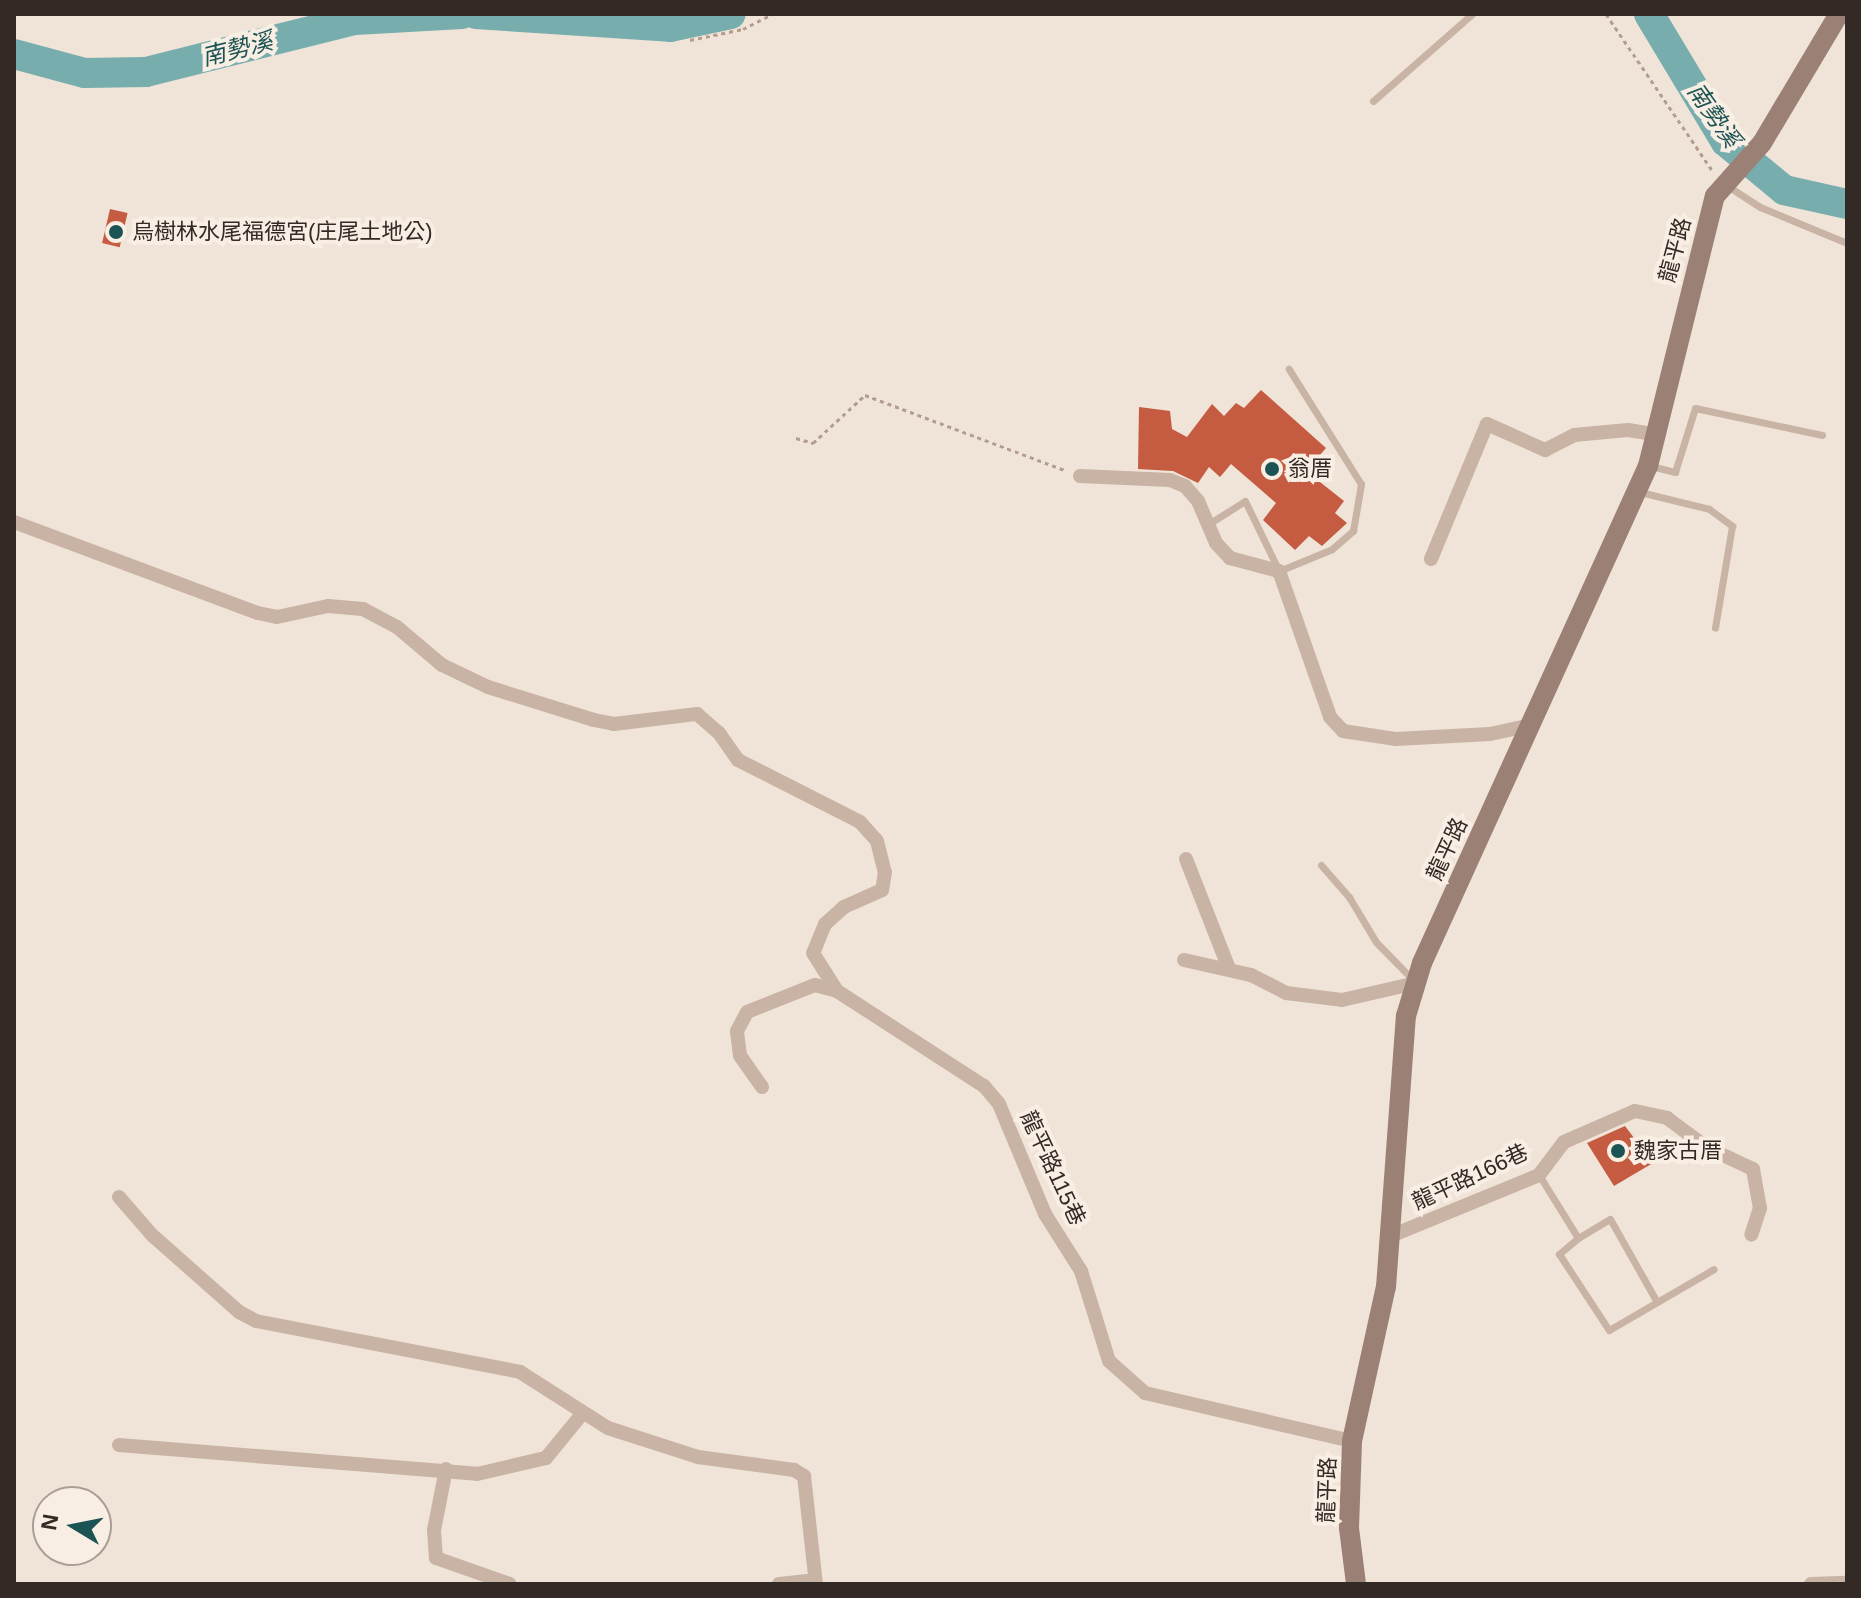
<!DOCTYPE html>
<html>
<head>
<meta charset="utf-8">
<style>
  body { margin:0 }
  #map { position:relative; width:1861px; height:1598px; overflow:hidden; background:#f0e3d7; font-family:Arial,"Noto Sans TC",sans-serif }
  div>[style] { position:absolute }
  .river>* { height:30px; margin:-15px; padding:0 15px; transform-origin:15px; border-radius:15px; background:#77adad }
  .building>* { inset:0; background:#c55b41; transform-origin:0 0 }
  .path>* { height:3px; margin-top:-1.5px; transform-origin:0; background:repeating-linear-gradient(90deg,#b49d8e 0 4px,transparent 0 8px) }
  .lane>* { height:7px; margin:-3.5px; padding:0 3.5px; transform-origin:3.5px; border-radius:3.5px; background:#c8b3a4 }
  .street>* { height:14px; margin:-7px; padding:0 7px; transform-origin:7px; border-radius:7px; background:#c8b3a4 }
  .secondary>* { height:20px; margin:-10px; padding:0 10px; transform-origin:10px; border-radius:10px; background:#9b8175 }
  .dots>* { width:22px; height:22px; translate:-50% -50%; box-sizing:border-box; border:4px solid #f8eee3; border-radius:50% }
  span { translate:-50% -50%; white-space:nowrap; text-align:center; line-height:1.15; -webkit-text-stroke:8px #f8eee3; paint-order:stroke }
  .poi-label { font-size:22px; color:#332925 }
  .left { translate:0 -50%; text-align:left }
  .street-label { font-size:22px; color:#332925 }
  .water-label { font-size:24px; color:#1c5354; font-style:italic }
  .frame { position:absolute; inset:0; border:16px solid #332925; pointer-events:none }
  .north { position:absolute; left:32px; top:1486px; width:80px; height:80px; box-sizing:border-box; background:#f8eee3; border:2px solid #a99f97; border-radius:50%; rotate:280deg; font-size:22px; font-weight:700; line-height:32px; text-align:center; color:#332925 }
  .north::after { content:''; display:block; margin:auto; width:28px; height:36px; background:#1c5354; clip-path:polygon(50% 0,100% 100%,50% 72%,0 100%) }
</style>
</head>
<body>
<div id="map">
  <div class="river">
    <i style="left:476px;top:14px;width:194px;rotate:3.8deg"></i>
    <i style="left:670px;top:27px;width:62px;rotate:-12deg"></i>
    <i style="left:1649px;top:14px;width:149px;rotate:59deg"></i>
    <i style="left:1726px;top:142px;width:75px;rotate:39.6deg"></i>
    <i style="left:1784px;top:190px;width:65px;rotate:12.5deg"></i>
    <i style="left:14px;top:54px;width:73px;rotate:15deg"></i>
    <i style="left:85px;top:73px;width:61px;rotate:-0.9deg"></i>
    <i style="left:146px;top:72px;width:215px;rotate:-14deg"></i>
    <i style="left:355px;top:20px;width:107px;rotate:-3.2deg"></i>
  </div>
  <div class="building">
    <i style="left:110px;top:209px;width:18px;height:35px;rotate:13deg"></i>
    <i style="clip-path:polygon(1261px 390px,1326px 448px,1306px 471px,1344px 501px,1335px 513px,1347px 523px,1322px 546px,1309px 536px,1295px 550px,1263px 520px,1276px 503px,1231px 464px,1220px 477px,1209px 467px,1198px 483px,1173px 471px,1138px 469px,1139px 407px,1170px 411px,1172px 429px,1187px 437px,1212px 404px,1224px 416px,1236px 403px,1244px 408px)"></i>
    <i style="clip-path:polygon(1625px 1126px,1653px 1163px,1614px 1186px,1587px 1143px)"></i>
  </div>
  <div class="path">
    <i style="left:1606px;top:14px;width:192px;rotate:55.8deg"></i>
    <i style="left:690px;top:40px;width:54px;rotate:-11.7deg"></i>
    <i style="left:743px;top:29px;width:34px;rotate:-27deg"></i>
    <i style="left:796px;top:438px;width:18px;rotate:16deg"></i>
    <i style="left:813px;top:443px;width:71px;rotate:-42.7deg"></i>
    <i style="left:865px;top:395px;width:216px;rotate:20.6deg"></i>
  </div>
  <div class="lane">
    <i style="left:1373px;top:101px;width:132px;rotate:-41.3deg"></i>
    <i style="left:1726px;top:185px;width:40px;rotate:32.9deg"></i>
    <i style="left:1760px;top:207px;width:94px;rotate:22.5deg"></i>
    <i style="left:1651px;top:466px;width:25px;rotate:14deg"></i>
    <i style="left:1675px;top:472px;width:67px;rotate:-72.6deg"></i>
    <i style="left:1695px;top:408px;width:130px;rotate:12deg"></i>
    <i style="left:1640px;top:492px;width:71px;rotate:13.8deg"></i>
    <i style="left:1709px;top:509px;width:29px;rotate:36deg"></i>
    <i style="left:1732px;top:526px;width:103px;rotate:99.5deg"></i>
    <i style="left:1210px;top:523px;width:41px;rotate:-32.2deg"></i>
    <i style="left:1245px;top:501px;width:78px;rotate:64.1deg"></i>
    <i style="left:1279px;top:571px;width:57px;rotate:-22.5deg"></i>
    <i style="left:1332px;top:549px;width:28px;rotate:-41deg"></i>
    <i style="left:1353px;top:531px;width:48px;rotate:-80.3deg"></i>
    <i style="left:1361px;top:484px;width:136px;rotate:-122.1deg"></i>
    <i style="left:1321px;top:865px;width:43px;rotate:48.8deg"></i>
    <i style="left:1349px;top:897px;width:52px;rotate:59deg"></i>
    <i style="left:1376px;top:942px;width:54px;rotate:45.7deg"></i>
    <i style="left:1539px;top:1175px;width:74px;rotate:58.2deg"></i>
    <i style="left:1578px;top:1238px;width:25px;rotate:140deg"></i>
    <i style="left:1559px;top:1254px;width:91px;rotate:56.7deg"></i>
    <i style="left:1609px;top:1330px;width:121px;rotate:-30.2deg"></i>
    <i style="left:1578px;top:1238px;width:37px;rotate:-31deg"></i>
    <i style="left:1610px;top:1219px;width:95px;rotate:60.5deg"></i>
  </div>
  <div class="street">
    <i style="left:1080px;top:476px;width:90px;rotate:2.5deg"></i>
    <i style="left:1170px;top:480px;width:16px;rotate:22deg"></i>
    <i style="left:1185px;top:486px;width:20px;rotate:49deg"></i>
    <i style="left:1198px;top:501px;width:46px;rotate:66.8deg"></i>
    <i style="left:1216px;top:543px;width:21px;rotate:47deg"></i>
    <i style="left:1230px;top:558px;width:51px;rotate:14.9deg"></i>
    <i style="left:1279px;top:571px;width:155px;rotate:70.7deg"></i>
    <i style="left:1330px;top:717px;width:19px;rotate:47deg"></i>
    <i style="left:1343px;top:731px;width:54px;rotate:8.6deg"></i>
    <i style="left:1396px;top:739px;width:94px;rotate:-3deg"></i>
    <i style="left:1490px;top:734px;width:43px;rotate:-12.1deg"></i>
    <i style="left:14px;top:522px;width:260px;rotate:20.5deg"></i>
    <i style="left:258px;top:613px;width:19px;rotate:12deg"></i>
    <i style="left:277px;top:617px;width:52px;rotate:-12.2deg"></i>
    <i style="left:328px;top:606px;width:35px;rotate:5deg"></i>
    <i style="left:363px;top:609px;width:38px;rotate:28deg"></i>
    <i style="left:397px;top:627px;width:59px;rotate:40.2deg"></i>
    <i style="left:442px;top:665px;width:51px;rotate:25.6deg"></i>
    <i style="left:488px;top:687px;width:111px;rotate:17.3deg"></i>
    <i style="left:594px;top:720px;width:20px;rotate:11deg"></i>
    <i style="left:614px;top:724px;width:84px;rotate:-6.9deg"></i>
    <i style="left:697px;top:714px;width:29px;rotate:41deg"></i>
    <i style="left:719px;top:733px;width:33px;rotate:55deg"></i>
    <i style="left:738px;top:760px;width:137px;rotate:26.9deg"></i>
    <i style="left:860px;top:822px;width:25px;rotate:48deg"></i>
    <i style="left:877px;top:841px;width:32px;rotate:76deg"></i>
    <i style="left:885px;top:872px;width:18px;rotate:99deg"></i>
    <i style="left:882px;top:890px;width:42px;rotate:155.9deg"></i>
    <i style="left:844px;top:907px;width:25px;rotate:138deg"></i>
    <i style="left:825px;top:924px;width:31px;rotate:112deg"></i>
    <i style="left:813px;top:953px;width:45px;rotate:57.7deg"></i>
    <i style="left:1431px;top:559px;width:146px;rotate:-67.5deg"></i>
    <i style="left:1487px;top:424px;width:64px;rotate:24.1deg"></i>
    <i style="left:1545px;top:450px;width:33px;rotate:-27deg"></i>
    <i style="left:1574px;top:435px;width:54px;rotate:-5.3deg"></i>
    <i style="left:1628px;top:430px;width:25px;rotate:9deg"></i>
    <i style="left:1186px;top:859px;width:118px;rotate:68.6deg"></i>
    <i style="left:1184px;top:960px;width:69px;rotate:12.6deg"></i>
    <i style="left:1251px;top:975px;width:39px;rotate:27deg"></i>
    <i style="left:1286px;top:993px;width:56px;rotate:7.1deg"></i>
    <i style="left:1342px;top:1000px;width:76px;rotate:-12.9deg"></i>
    <i style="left:762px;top:1087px;width:38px;rotate:-125deg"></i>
    <i style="left:740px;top:1056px;width:25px;rotate:-97deg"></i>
    <i style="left:737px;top:1031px;width:21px;rotate:-62deg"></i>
    <i style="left:747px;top:1012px;width:73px;rotate:-21.7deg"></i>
    <i style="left:815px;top:985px;width:23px;rotate:15deg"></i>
    <i style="left:837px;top:991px;width:175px;rotate:32.9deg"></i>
    <i style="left:984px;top:1086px;width:23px;rotate:50deg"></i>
    <i style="left:999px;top:1104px;width:119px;rotate:67.3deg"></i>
    <i style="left:1045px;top:1214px;width:67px;rotate:57.7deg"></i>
    <i style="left:1081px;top:1271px;width:94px;rotate:72.7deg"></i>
    <i style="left:1109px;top:1361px;width:48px;rotate:41.6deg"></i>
    <i style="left:1145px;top:1393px;width:212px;rotate:13.1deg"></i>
    <i style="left:119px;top:1197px;width:50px;rotate:49deg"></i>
    <i style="left:152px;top:1235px;width:116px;rotate:41.5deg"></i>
    <i style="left:239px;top:1312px;width:19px;rotate:28deg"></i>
    <i style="left:256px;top:1321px;width:269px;rotate:10.9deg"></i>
    <i style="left:520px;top:1372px;width:104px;rotate:32.5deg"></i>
    <i style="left:608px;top:1428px;width:95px;rotate:17.9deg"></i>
    <i style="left:698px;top:1457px;width:97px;rotate:7.7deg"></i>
    <i style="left:794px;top:1470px;width:12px;rotate:31deg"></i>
    <i style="left:804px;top:1476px;width:109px;rotate:83.7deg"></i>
    <i style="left:1393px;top:1235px;width:158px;rotate:-22.3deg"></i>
    <i style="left:1539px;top:1175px;width:41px;rotate:-52.9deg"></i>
    <i style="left:1564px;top:1142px;width:77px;rotate:-23.6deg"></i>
    <i style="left:1635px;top:1111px;width:33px;rotate:12deg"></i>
    <i style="left:1667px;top:1118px;width:49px;rotate:36.6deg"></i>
    <i style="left:1706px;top:1147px;width:52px;rotate:25.1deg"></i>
    <i style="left:1753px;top:1169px;width:40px;rotate:80deg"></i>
    <i style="left:1760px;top:1208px;width:28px;rotate:108deg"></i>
    <i style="left:119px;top:1445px;width:359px;rotate:4.6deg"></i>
    <i style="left:477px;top:1474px;width:71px;rotate:-13.1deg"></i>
    <i style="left:546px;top:1458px;width:57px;rotate:-50.7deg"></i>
    <i style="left:446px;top:1469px;width:62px;rotate:101.1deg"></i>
    <i style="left:434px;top:1530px;width:28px;rotate:86deg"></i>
    <i style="left:436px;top:1558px;width:78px;rotate:19.4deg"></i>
    <i style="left:779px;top:1584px;width:36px;rotate:-6deg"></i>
    <i style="left:1811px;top:1584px;width:36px;rotate:-2deg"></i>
  </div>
  <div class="secondary">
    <i style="left:1356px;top:1584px;width:56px;rotate:-97.1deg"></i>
    <i style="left:1349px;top:1528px;width:87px;rotate:-88deg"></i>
    <i style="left:1352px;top:1441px;width:158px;rotate:-77.6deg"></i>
    <i style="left:1386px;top:1287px;width:272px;rotate:-85.8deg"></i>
    <i style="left:1406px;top:1016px;width:55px;rotate:-73.2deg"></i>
    <i style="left:1422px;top:963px;width:546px;rotate:-65.55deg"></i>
    <i style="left:1648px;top:466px;width:278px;rotate:-76.1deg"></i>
    <i style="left:1715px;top:196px;width:71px;rotate:-48.4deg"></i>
    <i style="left:1762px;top:143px;width:150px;rotate:-59.2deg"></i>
  </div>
  <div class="dots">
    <i style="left:116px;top:232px;background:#1c5354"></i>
    <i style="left:1272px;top:469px;background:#1c5354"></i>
    <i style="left:1618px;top:1151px;background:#1c5354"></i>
  </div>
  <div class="poi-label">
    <span class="left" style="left:132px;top:232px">烏樹林水尾福德宮(庄尾土地公)</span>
    <span class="left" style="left:1288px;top:469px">翁厝</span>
    <span class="left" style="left:1634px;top:1151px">魏家古厝</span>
  </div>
  <div class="street-label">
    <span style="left:1675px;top:250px;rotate:-75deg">龍平路</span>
    <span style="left:1447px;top:849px;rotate:-65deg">龍平路</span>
    <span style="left:1053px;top:1168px;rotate:65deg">龍平路115巷</span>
    <span style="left:1470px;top:1177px;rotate:-25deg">龍平路166巷</span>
    <span style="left:1327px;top:1490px;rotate:-88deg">龍平路</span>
  </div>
  <div class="water-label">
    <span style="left:237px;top:49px;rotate:-14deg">南勢溪</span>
    <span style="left:1714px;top:115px;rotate:55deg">南勢溪</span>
  </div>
  <div class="frame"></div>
  <div class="north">N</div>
</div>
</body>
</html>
